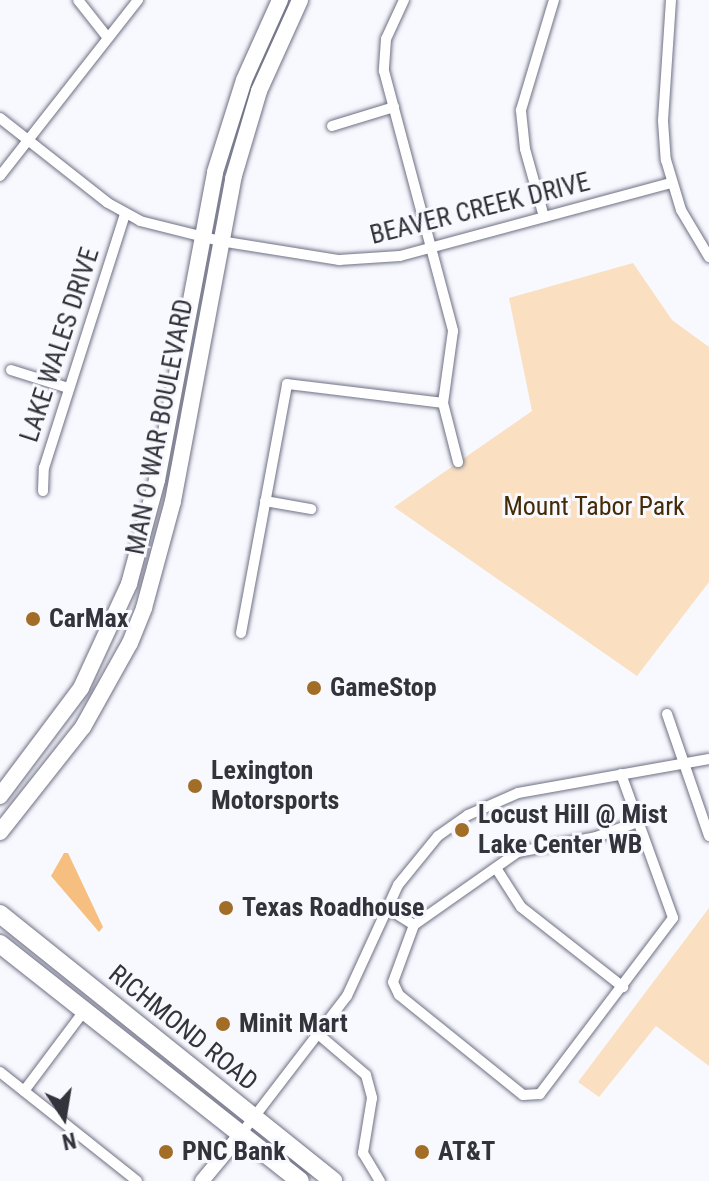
<!DOCTYPE html>
<html>
<head>
<meta charset="utf-8">
<style>
  body { margin:0 }
  #map { position:relative; width:709px; height:1181px; overflow:hidden; background:#f8f9fe; font-family:"Roboto Condensed",sans-serif }
  div>[style] { position:absolute }
  .green>* { inset:0; background:#fadfc1 }
  .water>* { inset:0; background:#f6bf80 }
  .roads { filter:drop-shadow(0 0 2px #6e7084) drop-shadow(0 0 2px #6e7084) }
  .street>* { height:10px; margin:-5px; padding:0 5px; transform-origin:5px; border-radius:5px; background:#fff }
  .secondary>* { height:14px; margin:-7px; padding:0 7px; transform-origin:7px; border-radius:7px; background:#fff }
  .primary>* { height:16px; margin:-8px; padding:0 8px; transform-origin:8px; border-radius:8px; background:#fff }
  .highway>* { height:18px; margin:-9px; padding:0 9px; transform-origin:9px; border-radius:9px; background:#fff }
  .dots>* { width:22px; height:22px; translate:-50% -50%; box-sizing:border-box; border:4px solid #f8f9fe; border-radius:50% }
  span { translate:-50% -50%; white-space:nowrap; text-align:center; line-height:1.15; -webkit-text-stroke:6px #f8f9fe; paint-order:stroke }
  .street-label { font-size:26px; color:#32333b }
  .park-label { font-size:26px; color:#442a05 }
  .poi-label { font-size:26px; color:#32333b; font-weight:700 }
  .left { translate:0 -50%; text-align:left }
  .north { position:absolute; left:24px; top:1077px; width:80px; height:80px; -webkit-text-stroke:6px #f8f9fe; paint-order:stroke; rotate:168deg; font-size:22px; font-weight:700; line-height:32px; text-align:center; color:#32333b }
  .north::after { content:''; display:block; margin:auto; width:28px; height:36px; background:#32333b; clip-path:polygon(50% 0,100% 100%,50% 72%,0 100%) }
</style>
</head>
<body>
<div id="map">
  <div class="green">
    <i style="clip-path:polygon(633px 263px,672px 320px,709px 347px,709px 582px,637px 676px,394px 507px,532px 411px,509px 298px)"></i>
    <i style="clip-path:polygon(709px 908px,709px 1066px,656px 1026px,599px 1097px,578px 1082px)"></i>
  </div>
  <div class="water">
    <i style="clip-path:polygon(64px 853px,68px 853px,103px 927px,99px 932px,51px 876px)"></i>
  </div>
  <div class="roads">
    <div class="street">
      <i style="left:78px;top:0;width:48px;rotate:51.7deg"></i>
      <i style="left:404px;top:0;width:43px;rotate:114.8deg"></i>
      <i style="left:386px;top:39px;width:32px;rotate:94deg"></i>
      <i style="left:384px;top:71px;width:269px;rotate:75.1deg"></i>
      <i style="left:453px;top:331px;width:73px;rotate:97.9deg"></i>
      <i style="left:443px;top:403px;width:61px;rotate:75.7deg"></i>
      <i style="left:671px;top:0;width:121px;rotate:93.8deg"></i>
      <i style="left:663px;top:121px;width:39px;rotate:86deg"></i>
      <i style="left:666px;top:160px;width:52px;rotate:73.3deg"></i>
      <i style="left:681px;top:210px;width:55px;rotate:59.2deg"></i>
      <i style="left:0;top:118px;width:137px;rotate:38.2deg"></i>
      <i style="left:108px;top:203px;width:37px;rotate:29deg"></i>
      <i style="left:140px;top:221px;width:82px;rotate:14deg"></i>
      <i style="left:220px;top:241px;width:121px;rotate:9.1deg"></i>
      <i style="left:339px;top:260px;width:61px;rotate:-3.8deg"></i>
      <i style="left:400px;top:256px;width:281px;rotate:-15.1deg"></i>
      <i style="left:332px;top:126px;width:65px;rotate:-17deg"></i>
      <i style="left:0;top:176px;width:224px;rotate:-51.9deg"></i>
      <i style="left:544px;top:217px;width:71px;rotate:-105.6deg"></i>
      <i style="left:525px;top:149px;width:39px;rotate:-96deg"></i>
      <i style="left:521px;top:110px;width:115px;rotate:-73.3deg"></i>
      <i style="left:11px;top:370px;width:60px;rotate:17.5deg"></i>
      <i style="left:43px;top:491px;width:23px;rotate:-88deg"></i>
      <i style="left:44px;top:468px;width:267px;rotate:-72.3deg"></i>
      <i style="left:265px;top:501px;width:47px;rotate:9.9deg"></i>
      <i style="left:241px;top:633px;width:253px;rotate:-79.5deg"></i>
      <i style="left:287px;top:384px;width:157px;rotate:6.9deg"></i>
      <i style="left:667px;top:714px;width:129px;rotate:71deg"></i>
      <i style="left:621px;top:774px;width:153px;rotate:70.1deg"></i>
      <i style="left:673px;top:918px;width:221px;rotate:127.1deg"></i>
      <i style="left:540px;top:1094px;width:17px;rotate:177deg"></i>
      <i style="left:523px;top:1095px;width:159px;rotate:-141.1deg"></i>
      <i style="left:399px;top:995px;width:14px;rotate:-115deg"></i>
      <i style="left:393px;top:982px;width:61px;rotate:-69.8deg"></i>
      <i style="left:414px;top:925px;width:127px;rotate:-35.1deg"></i>
      <i style="left:518px;top:852px;width:79px;rotate:-10.9deg"></i>
      <i style="left:596px;top:837px;width:45px;rotate:-19.7deg"></i>
      <i style="left:496px;top:868px;width:46px;rotate:57.3deg"></i>
      <i style="left:521px;top:907px;width:130px;rotate:38.1deg"></i>
      <i style="left:387px;top:908px;width:32px;rotate:32deg"></i>
      <i style="left:318px;top:1034px;width:63px;rotate:40.5deg"></i>
      <i style="left:366px;top:1075px;width:24px;rotate:75deg"></i>
      <i style="left:372px;top:1098px;width:56px;rotate:99.3deg"></i>
      <i style="left:363px;top:1153px;width:33px;rotate:59deg"></i>
      <i style="left:0;top:1072px;width:175px;rotate:38.5deg"></i>
      <i style="left:24px;top:1091px;width:100px;rotate:-53.1deg"></i>
      <i style="left:241px;top:1134px;width:174px;rotate:-52.5deg"></i>
      <i style="left:347px;top:996px;width:122px;rotate:-65.3deg"></i>
      <i style="left:398px;top:885px;width:63px;rotate:-50.8deg"></i>
      <i style="left:438px;top:836px;width:37px;rotate:-35deg"></i>
      <i style="left:468px;top:815px;width:55px;rotate:-23.7deg"></i>
      <i style="left:518px;top:793px;width:194px;rotate:-10.1deg"></i>
    </div>
    <div class="secondary">
      <i style="left:202px;top:1181px;width:61px;rotate:-50.3deg"></i>
    </div>
    <div class="primary">
      <i style="left:0;top:796px;width:135px;rotate:-53.1deg"></i>
      <i style="left:81px;top:688px;width:115px;rotate:-65.2deg"></i>
      <i style="left:129px;top:584px;width:108px;rotate:-74.9deg"></i>
      <i style="left:157px;top:480px;width:313px;rotate:-79.3deg"></i>
      <i style="left:215px;top:172px;width:96px;rotate:-72.5deg"></i>
      <i style="left:244px;top:80px;width:88px;rotate:-65.8deg"></i>
      <i style="left:0;top:832px;width:134px;rotate:-51.7deg"></i>
      <i style="left:83px;top:727px;width:96px;rotate:-60.8deg"></i>
      <i style="left:130px;top:643px;width:38px;rotate:-68deg"></i>
      <i style="left:144px;top:608px;width:111px;rotate:-74.8deg"></i>
      <i style="left:173px;top:501px;width:328px;rotate:-79.4deg"></i>
      <i style="left:233px;top:179px;width:92px;rotate:-73.5deg"></i>
      <i style="left:259px;top:91px;width:100px;rotate:-65.7deg"></i>
    </div>
    <div class="highway">
      <i style="left:0;top:914px;width:427px;rotate:38.7deg"></i>
      <i style="left:0;top:944px;width:382px;rotate:38.3deg"></i>
    </div>
  </div>
  <div class="dots">
    <i style="left:33px;top:619px;background:#a26d27"></i>
    <i style="left:314px;top:688px;background:#a26d27"></i>
    <i style="left:195px;top:786px;background:#a26d27"></i>
    <i style="left:462px;top:830px;background:#a26d27"></i>
    <i style="left:226px;top:908px;background:#a26d27"></i>
    <i style="left:223px;top:1024px;background:#a26d27"></i>
    <i style="left:166px;top:1152px;background:#a26d27"></i>
    <i style="left:422px;top:1152px;background:#a26d27"></i>
  </div>
  <div class="street-label">
    <span style="left:480px;top:209px;rotate:-14deg">BEAVER CREEK DRIVE</span>
    <span style="left:60px;top:345px;rotate:-72deg">LAKE WALES DRIVE</span>
    <span style="left:160px;top:427px;rotate:-79deg">MAN O WAR BOULEVARD</span>
    <span style="left:183px;top:1028px;rotate:39deg">RICHMOND ROAD</span>
  </div>
  <div class="park-label">
    <span style="left:594px;top:507px">Mount Tabor Park</span>
  </div>
  <div class="poi-label">
    <span class="left" style="left:49px;top:619px">CarMax</span>
    <span class="left" style="left:330px;top:688px">GameStop</span>
    <span class="left" style="left:211px;top:786px">Lexington<br>Motorsports</span>
    <span class="left" style="left:478px;top:830px">Locust Hill @ Mist<br>Lake Center WB</span>
    <span class="left" style="left:242px;top:908px">Texas Roadhouse</span>
    <span class="left" style="left:239px;top:1024px">Minit Mart</span>
    <span class="left" style="left:182px;top:1152px">PNC Bank</span>
    <span class="left" style="left:438px;top:1152px">AT&amp;T</span>
  </div>
  <div class="north">N</div>
</div>
</body>
</html>
